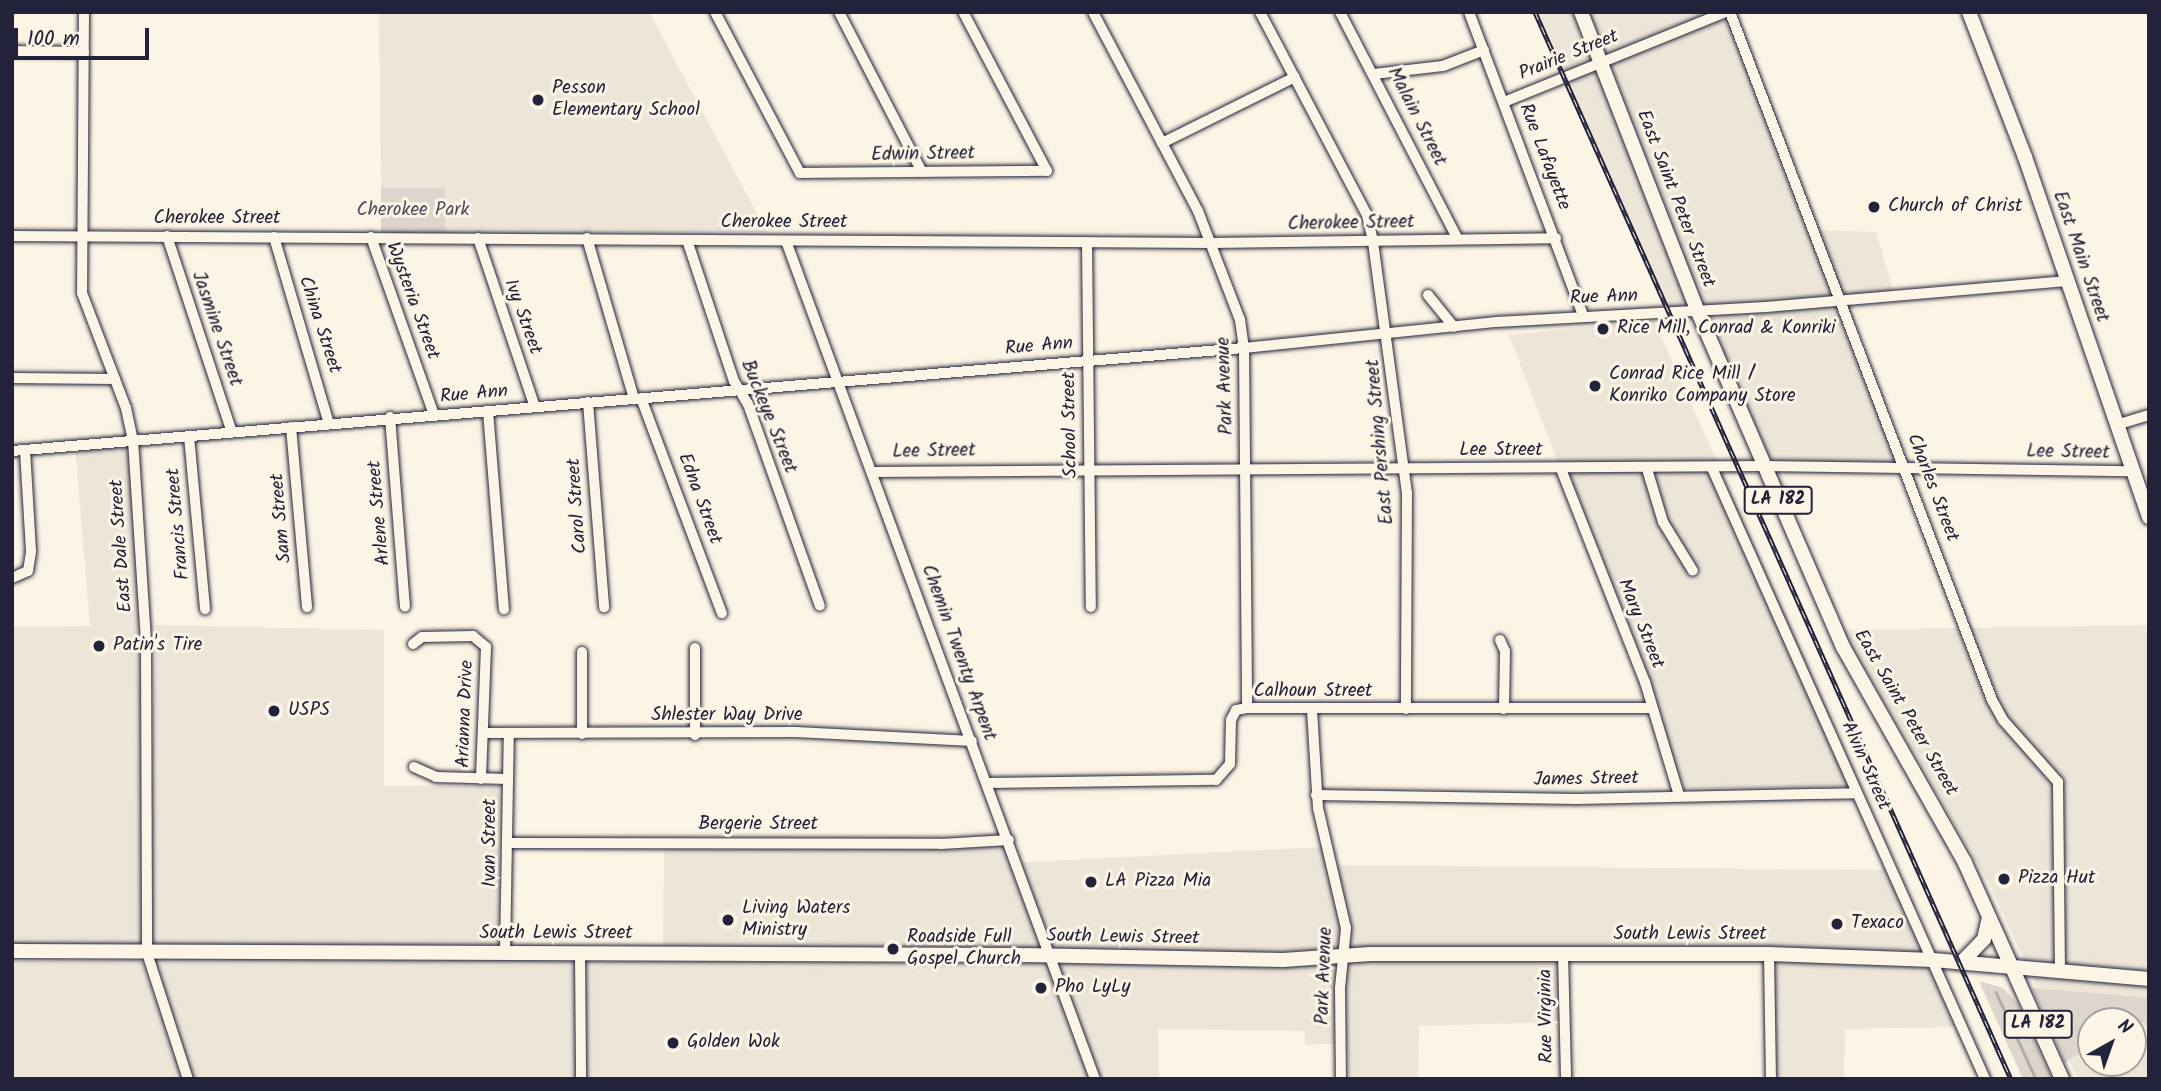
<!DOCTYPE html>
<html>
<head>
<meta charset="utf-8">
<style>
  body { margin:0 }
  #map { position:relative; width:2161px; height:1091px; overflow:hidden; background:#fcf5e5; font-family:Kalam,sans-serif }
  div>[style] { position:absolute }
  .built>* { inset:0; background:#ece5d8 }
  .green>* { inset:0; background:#dcd6cc; transform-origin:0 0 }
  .stream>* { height:2.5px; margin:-1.25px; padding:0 1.25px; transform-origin:1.25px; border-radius:1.25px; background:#b2adab }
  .roads { filter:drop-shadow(0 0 2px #22223b) drop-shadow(0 0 2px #22223b) }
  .minor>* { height:10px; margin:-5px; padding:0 5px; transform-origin:5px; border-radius:5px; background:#fcf5e5 }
  .major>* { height:14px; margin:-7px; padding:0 7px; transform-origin:7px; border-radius:7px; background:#fcf5e5 }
  .rail>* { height:5px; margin-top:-2.5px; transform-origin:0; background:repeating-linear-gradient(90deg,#fcf5e5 0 8px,#22223b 0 16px); box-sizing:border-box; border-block:2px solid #22223b }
  .dots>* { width:19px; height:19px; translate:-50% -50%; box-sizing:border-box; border:4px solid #fcf5e5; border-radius:50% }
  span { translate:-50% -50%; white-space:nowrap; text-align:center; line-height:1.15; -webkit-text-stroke:6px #fcf5e5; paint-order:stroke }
  .shield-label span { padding:2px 5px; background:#fcf5e5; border:2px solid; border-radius:5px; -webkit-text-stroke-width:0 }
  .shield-label { font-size:18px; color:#22223b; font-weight:700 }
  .street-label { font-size:19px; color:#22223b }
  .poi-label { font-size:19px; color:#22223b }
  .left { translate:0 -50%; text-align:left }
  .park-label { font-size:19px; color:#504f5f }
  .frame { position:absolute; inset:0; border:14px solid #22223b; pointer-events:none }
  .north { position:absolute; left:2077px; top:1007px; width:70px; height:70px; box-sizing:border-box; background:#fcf5e5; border:2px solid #a5a1a1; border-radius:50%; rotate:40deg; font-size:19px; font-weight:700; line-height:28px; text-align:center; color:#22223b }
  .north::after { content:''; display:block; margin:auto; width:24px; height:32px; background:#22223b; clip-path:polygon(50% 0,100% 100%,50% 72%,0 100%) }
  .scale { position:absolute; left:14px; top:28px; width:135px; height:32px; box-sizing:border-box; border:4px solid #22223b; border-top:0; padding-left:9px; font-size:21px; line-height:24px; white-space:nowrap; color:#22223b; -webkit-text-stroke:5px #fcf5e5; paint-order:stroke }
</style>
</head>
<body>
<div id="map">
  <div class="built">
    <i style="clip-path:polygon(379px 12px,649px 12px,767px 232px,445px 233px,445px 188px,381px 189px)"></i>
    <i style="clip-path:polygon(1535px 12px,1730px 12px,1819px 230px,1876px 232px,1895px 296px,1842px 301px,1906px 467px,1763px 466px,1698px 312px,1667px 313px)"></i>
    <i style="clip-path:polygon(1654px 321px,1789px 622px,1861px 786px,1684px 789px,1509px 335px)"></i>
    <i style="clip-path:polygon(133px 440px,147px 933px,156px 625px,384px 630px,384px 786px,499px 786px,498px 953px,663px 945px,664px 849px,1006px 845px,1013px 863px,1322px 847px,1327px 865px,1888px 870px,1955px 1027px,1845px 1029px,1844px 1079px,1770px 1079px,1768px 954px,1564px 953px,1566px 1022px,1419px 1026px,1418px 1079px,1349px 1079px,1348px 1043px,1305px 1045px,1305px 1031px,1158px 1029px,1159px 1079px,190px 1079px,147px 953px,12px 953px,12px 627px,90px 626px,75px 446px)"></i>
    <i style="clip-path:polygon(evenodd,2149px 625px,2149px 1079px,2078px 1079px,1990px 885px,1842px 630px,2149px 625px,2091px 1021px,2133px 1021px,2133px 1063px,2091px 1063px,2091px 1021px)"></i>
    <i style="clip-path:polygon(141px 960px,184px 1079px,12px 1079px,12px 961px)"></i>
  </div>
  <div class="green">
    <i style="left:445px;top:188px;width:45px;height:64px;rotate:90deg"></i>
    <i style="clip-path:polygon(1979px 981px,2003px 988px,2018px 1004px,2052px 1079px,2023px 1079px)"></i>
    <i style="clip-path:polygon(2032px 988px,2149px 998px,2149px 1028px,2143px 1022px,2133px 1027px,2133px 1021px,2091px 1021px,2091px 1045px,2065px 1063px)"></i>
  </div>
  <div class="stream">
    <i style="left:1996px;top:992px;width:96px;rotate:65.3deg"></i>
  </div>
  <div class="roads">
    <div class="minor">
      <i style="left:84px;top:12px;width:281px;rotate:90.4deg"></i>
      <i style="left:82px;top:293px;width:123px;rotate:69.1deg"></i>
      <i style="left:126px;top:408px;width:33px;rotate:78deg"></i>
      <i style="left:133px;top:440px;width:202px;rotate:86.3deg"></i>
      <i style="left:146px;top:642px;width:311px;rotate:89.8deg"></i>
      <i style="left:147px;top:953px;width:133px;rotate:72deg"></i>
      <i style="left:715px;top:12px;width:182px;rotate:62.2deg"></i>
      <i style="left:800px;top:173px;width:247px;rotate:-0.5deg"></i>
      <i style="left:1047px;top:171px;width:180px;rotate:-117.8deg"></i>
      <i style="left:839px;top:12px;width:180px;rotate:62.6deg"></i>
      <i style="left:1093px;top:12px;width:225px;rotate:62.2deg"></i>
      <i style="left:1198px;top:211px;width:117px;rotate:68.9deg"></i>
      <i style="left:1240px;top:320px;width:28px;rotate:82deg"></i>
      <i style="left:1244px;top:348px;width:360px;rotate:89.5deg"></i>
      <i style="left:1260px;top:12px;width:229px;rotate:62.2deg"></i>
      <i style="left:1367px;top:215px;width:28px;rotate:77deg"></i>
      <i style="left:1373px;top:242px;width:254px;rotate:82.3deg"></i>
      <i style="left:1407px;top:494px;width:215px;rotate:90.3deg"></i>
      <i style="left:1340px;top:12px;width:254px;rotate:62.6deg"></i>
      <i style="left:1469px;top:12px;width:324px;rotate:69.4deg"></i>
      <i style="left:1730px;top:12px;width:736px;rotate:69.15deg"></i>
      <i style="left:1992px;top:700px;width:23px;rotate:61deg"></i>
      <i style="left:2003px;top:720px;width:83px;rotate:48.4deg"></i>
      <i style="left:2058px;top:782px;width:189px;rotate:89.4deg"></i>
      <i style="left:12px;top:51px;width:72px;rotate:0.8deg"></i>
      <i style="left:1374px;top:74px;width:69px;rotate:-6.6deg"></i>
      <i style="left:1443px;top:66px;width:44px;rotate:-21.3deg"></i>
      <i style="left:1504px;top:102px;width:240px;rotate:-22.1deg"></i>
      <i style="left:1162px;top:143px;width:148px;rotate:-26.4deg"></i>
      <i style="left:12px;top:236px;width:1200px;rotate:0.33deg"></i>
      <i style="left:1212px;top:243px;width:344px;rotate:-0.8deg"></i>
      <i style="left:167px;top:236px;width:206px;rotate:71.7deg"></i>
      <i style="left:274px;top:237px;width:195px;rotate:73.6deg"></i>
      <i style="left:371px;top:237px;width:189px;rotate:70.5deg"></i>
      <i style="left:478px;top:238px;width:178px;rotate:71.4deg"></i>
      <i style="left:587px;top:238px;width:168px;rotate:73.7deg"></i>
      <i style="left:687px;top:240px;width:149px;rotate:71.6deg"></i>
      <i style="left:734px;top:381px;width:27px;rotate:59deg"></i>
      <i style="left:748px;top:404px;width:214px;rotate:70.4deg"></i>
      <i style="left:786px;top:241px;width:893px;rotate:69.76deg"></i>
      <i style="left:1087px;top:242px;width:365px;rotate:89.4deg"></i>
      <i style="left:1428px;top:295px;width:41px;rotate:50.9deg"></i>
      <i style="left:12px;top:378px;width:103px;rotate:0.6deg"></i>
      <i style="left:641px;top:398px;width:230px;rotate:69.4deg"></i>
      <i style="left:588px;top:402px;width:206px;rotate:85.5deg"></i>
      <i style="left:488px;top:411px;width:199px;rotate:85.4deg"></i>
      <i style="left:390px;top:417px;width:190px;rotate:85.5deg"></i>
      <i style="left:2116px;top:425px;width:34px;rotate:-17deg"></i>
      <i style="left:291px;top:427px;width:181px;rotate:84.9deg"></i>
      <i style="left:189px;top:436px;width:174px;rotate:84.7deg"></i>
      <i style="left:12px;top:451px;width:1236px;rotate:-4.78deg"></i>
      <i style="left:1244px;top:348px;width:254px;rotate:-5.9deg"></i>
      <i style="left:1497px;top:322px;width:268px;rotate:-3.2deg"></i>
      <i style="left:1765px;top:307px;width:304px;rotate:-4.9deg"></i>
      <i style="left:1712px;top:468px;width:669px;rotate:65.92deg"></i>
      <i style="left:1561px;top:469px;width:229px;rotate:68.5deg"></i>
      <i style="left:1645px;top:682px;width:118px;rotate:73.3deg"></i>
      <i style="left:1647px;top:469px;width:55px;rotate:73.2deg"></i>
      <i style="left:1663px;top:522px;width:57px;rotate:58.5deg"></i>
      <i style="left:872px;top:472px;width:891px;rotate:-0.39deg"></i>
      <i style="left:1763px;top:466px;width:368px;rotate:0.8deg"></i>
      <i style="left:12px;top:578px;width:17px;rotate:-24deg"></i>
      <i style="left:28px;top:571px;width:20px;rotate:-81deg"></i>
      <i style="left:31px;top:551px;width:101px;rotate:-93.4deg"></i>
      <i style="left:1500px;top:640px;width:12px;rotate:66deg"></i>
      <i style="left:1505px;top:651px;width:58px;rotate:91deg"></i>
      <i style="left:413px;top:644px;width:11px;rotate:-38deg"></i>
      <i style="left:422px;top:637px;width:51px;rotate:-1.1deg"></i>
      <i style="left:473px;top:636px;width:17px;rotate:40deg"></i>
      <i style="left:486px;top:647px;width:132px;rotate:92.2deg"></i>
      <i style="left:582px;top:652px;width:82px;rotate:90deg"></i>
      <i style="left:1312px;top:710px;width:98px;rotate:86.5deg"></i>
      <i style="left:1318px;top:808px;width:123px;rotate:76.9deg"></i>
      <i style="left:1346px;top:928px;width:60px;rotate:95.7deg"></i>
      <i style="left:1340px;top:988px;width:91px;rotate:89.4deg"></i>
      <i style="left:483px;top:733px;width:313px;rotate:-0.2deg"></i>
      <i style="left:796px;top:732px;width:176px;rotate:2.9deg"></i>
      <i style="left:695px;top:735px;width:87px;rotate:-90deg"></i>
      <i style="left:414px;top:767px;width:24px;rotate:24deg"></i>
      <i style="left:436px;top:777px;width:72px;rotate:1.6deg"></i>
      <i style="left:989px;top:783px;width:227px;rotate:-0.8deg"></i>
      <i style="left:1216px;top:780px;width:21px;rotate:-49deg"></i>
      <i style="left:1230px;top:764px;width:44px;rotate:-88.7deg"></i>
      <i style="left:1231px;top:720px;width:11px;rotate:-63deg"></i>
      <i style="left:1236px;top:710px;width:11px;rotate:-10deg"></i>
      <i style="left:1247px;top:708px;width:405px"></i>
      <i style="left:1316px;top:795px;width:261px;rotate:0.9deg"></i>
      <i style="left:1577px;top:799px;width:279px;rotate:-1.2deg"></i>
      <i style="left:508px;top:843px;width:433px;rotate:0.1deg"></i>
      <i style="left:941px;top:844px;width:68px;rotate:-3.4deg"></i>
      <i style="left:505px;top:953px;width:220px;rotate:-89deg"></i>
      <i style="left:1563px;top:953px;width:126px;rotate:88.6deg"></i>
      <i style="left:580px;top:954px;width:125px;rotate:89.5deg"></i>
      <i style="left:1769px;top:954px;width:125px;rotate:89.1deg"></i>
    </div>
    <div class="major">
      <i style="left:1581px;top:12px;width:322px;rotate:68.7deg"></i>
      <i style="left:1698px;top:312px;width:365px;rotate:66.6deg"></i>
      <i style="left:1843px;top:647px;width:248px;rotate:60.5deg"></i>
      <i style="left:1965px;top:863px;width:237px;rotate:65.8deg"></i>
      <i style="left:1969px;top:12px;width:155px;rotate:68.9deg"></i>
      <i style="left:2025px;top:157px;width:381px;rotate:71deg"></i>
      <i style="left:12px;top:951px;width:1006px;rotate:0.23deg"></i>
      <i style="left:1018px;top:955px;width:265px;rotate:1.1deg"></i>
      <i style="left:1283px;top:960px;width:87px;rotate:-3.9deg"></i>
      <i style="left:1370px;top:954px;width:399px"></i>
      <i style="left:1769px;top:954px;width:164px;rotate:2.1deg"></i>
      <i style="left:1933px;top:960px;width:217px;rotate:5deg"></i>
      <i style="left:1961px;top:963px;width:33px;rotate:-46deg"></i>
      <i style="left:1984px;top:939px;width:22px;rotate:-77deg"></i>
    </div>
  </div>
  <div class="rail">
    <i style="left:1535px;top:12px;width:1168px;rotate:65.96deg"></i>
  </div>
  <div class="dots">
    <i style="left:538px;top:100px;background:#22223b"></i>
    <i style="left:1874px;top:207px;background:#22223b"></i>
    <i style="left:1603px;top:329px;background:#22223b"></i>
    <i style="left:1595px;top:386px;background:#22223b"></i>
    <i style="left:99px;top:646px;background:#22223b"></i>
    <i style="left:274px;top:711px;background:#22223b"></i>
    <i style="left:2004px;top:879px;background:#22223b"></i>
    <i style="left:1091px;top:882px;background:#22223b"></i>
    <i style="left:728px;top:920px;background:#22223b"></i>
    <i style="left:1837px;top:924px;background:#22223b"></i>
    <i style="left:893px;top:949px;background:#22223b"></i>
    <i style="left:1041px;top:988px;background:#22223b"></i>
    <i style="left:673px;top:1043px;background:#22223b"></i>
  </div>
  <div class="shield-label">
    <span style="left:1778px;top:500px">LA 182</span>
    <span style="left:2038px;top:1024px">LA 182</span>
  </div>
  <div class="street-label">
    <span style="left:1569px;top:56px;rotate:-22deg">Prairie Street</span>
    <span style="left:1416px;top:117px;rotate:63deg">Malain Street</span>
    <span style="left:923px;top:155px;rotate:-1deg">Edwin Street</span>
    <span style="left:1544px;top:157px;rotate:69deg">Rue Lafayette</span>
    <span style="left:1675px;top:199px;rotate:69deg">East Saint Peter Street</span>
    <span style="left:217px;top:219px">Cherokee Street</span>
    <span style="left:784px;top:223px">Cherokee Street</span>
    <span style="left:1351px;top:224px;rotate:-1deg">Cherokee Street</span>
    <span style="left:2080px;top:257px;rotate:71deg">East Main Street</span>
    <span style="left:1604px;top:298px;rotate:-2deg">Rue Ann</span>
    <span style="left:412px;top:301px;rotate:70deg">Wysteria Street</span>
    <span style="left:522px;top:317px;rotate:70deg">Ivy Street</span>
    <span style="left:319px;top:325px;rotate:72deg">China Street</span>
    <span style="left:216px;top:329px;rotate:71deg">Jasmine Street</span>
    <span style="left:1039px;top:347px;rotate:-5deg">Rue Ann</span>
    <span style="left:1226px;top:386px;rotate:-92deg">Park Avenue</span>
    <span style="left:474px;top:395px;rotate:-5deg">Rue Ann</span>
    <span style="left:768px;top:417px;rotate:68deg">Buckeye Street</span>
    <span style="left:1071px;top:425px;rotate:-91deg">School Street</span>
    <span style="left:1381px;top:442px;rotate:-95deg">East Pershing Street</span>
    <span style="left:1501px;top:451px">Lee Street</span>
    <span style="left:934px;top:452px;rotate:-1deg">Lee Street</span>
    <span style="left:2068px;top:453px;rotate:1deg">Lee Street</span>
    <span style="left:1932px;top:488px;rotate:69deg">Charles Street</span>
    <span style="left:699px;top:499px;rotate:70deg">Edna Street</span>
    <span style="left:578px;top:506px;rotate:-94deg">Carol Street</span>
    <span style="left:380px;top:513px;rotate:-95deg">Arlene Street</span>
    <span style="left:282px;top:518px;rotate:-95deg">Sam Street</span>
    <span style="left:179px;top:524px;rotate:-95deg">Francis Street</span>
    <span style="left:122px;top:546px;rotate:-94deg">East Dale Street</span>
    <span style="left:1640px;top:624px;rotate:68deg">Mary Street</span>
    <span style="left:958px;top:653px;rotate:70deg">Chemin Twenty Arpent</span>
    <span style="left:1313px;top:692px">Calhoun Street</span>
    <span style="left:1905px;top:713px;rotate:60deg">East Saint Peter Street</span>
    <span style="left:466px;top:714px;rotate:-88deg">Arianna Drive</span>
    <span style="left:727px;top:716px">Shlester Way Drive</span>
    <span style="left:1865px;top:766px;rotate:66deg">Alvin Street</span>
    <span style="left:1586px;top:780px;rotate:-1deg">James Street</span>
    <span style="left:758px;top:825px">Bergerie Street</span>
    <span style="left:491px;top:843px;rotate:-90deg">Ivan Street</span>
    <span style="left:556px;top:934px">South Lewis Street</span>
    <span style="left:1690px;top:935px">South Lewis Street</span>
    <span style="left:1123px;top:938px;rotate:1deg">South Lewis Street</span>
    <span style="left:1325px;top:976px;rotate:-88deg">Park Avenue</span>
    <span style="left:1547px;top:1016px;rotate:-91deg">Rue Virginia</span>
  </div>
  <div class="poi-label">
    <span class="left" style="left:552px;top:100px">Pesson<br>Elementary School</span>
    <span class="left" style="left:1888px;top:207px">Church of Christ</span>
    <span class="left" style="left:1617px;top:329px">Rice Mill, Conrad &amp; Konriki</span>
    <span class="left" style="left:1609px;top:386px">Conrad Rice Mill /<br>Konriko Company Store</span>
    <span class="left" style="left:113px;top:646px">Patin's Tire</span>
    <span class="left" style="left:288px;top:711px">USPS</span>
    <span class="left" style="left:2018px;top:879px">Pizza Hut</span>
    <span class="left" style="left:1105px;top:882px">LA Pizza Mia</span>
    <span class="left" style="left:742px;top:920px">Living Waters<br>Ministry</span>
    <span class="left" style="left:1851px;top:924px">Texaco</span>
    <span class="left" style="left:907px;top:949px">Roadside Full<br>Gospel Church</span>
    <span class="left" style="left:1055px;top:988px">Pho LyLy</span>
    <span class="left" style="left:687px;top:1043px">Golden Wok</span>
  </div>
  <div class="park-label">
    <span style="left:413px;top:211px">Cherokee Park</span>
  </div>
  <div class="frame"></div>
  <div class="north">N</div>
  <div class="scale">100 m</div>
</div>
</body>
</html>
